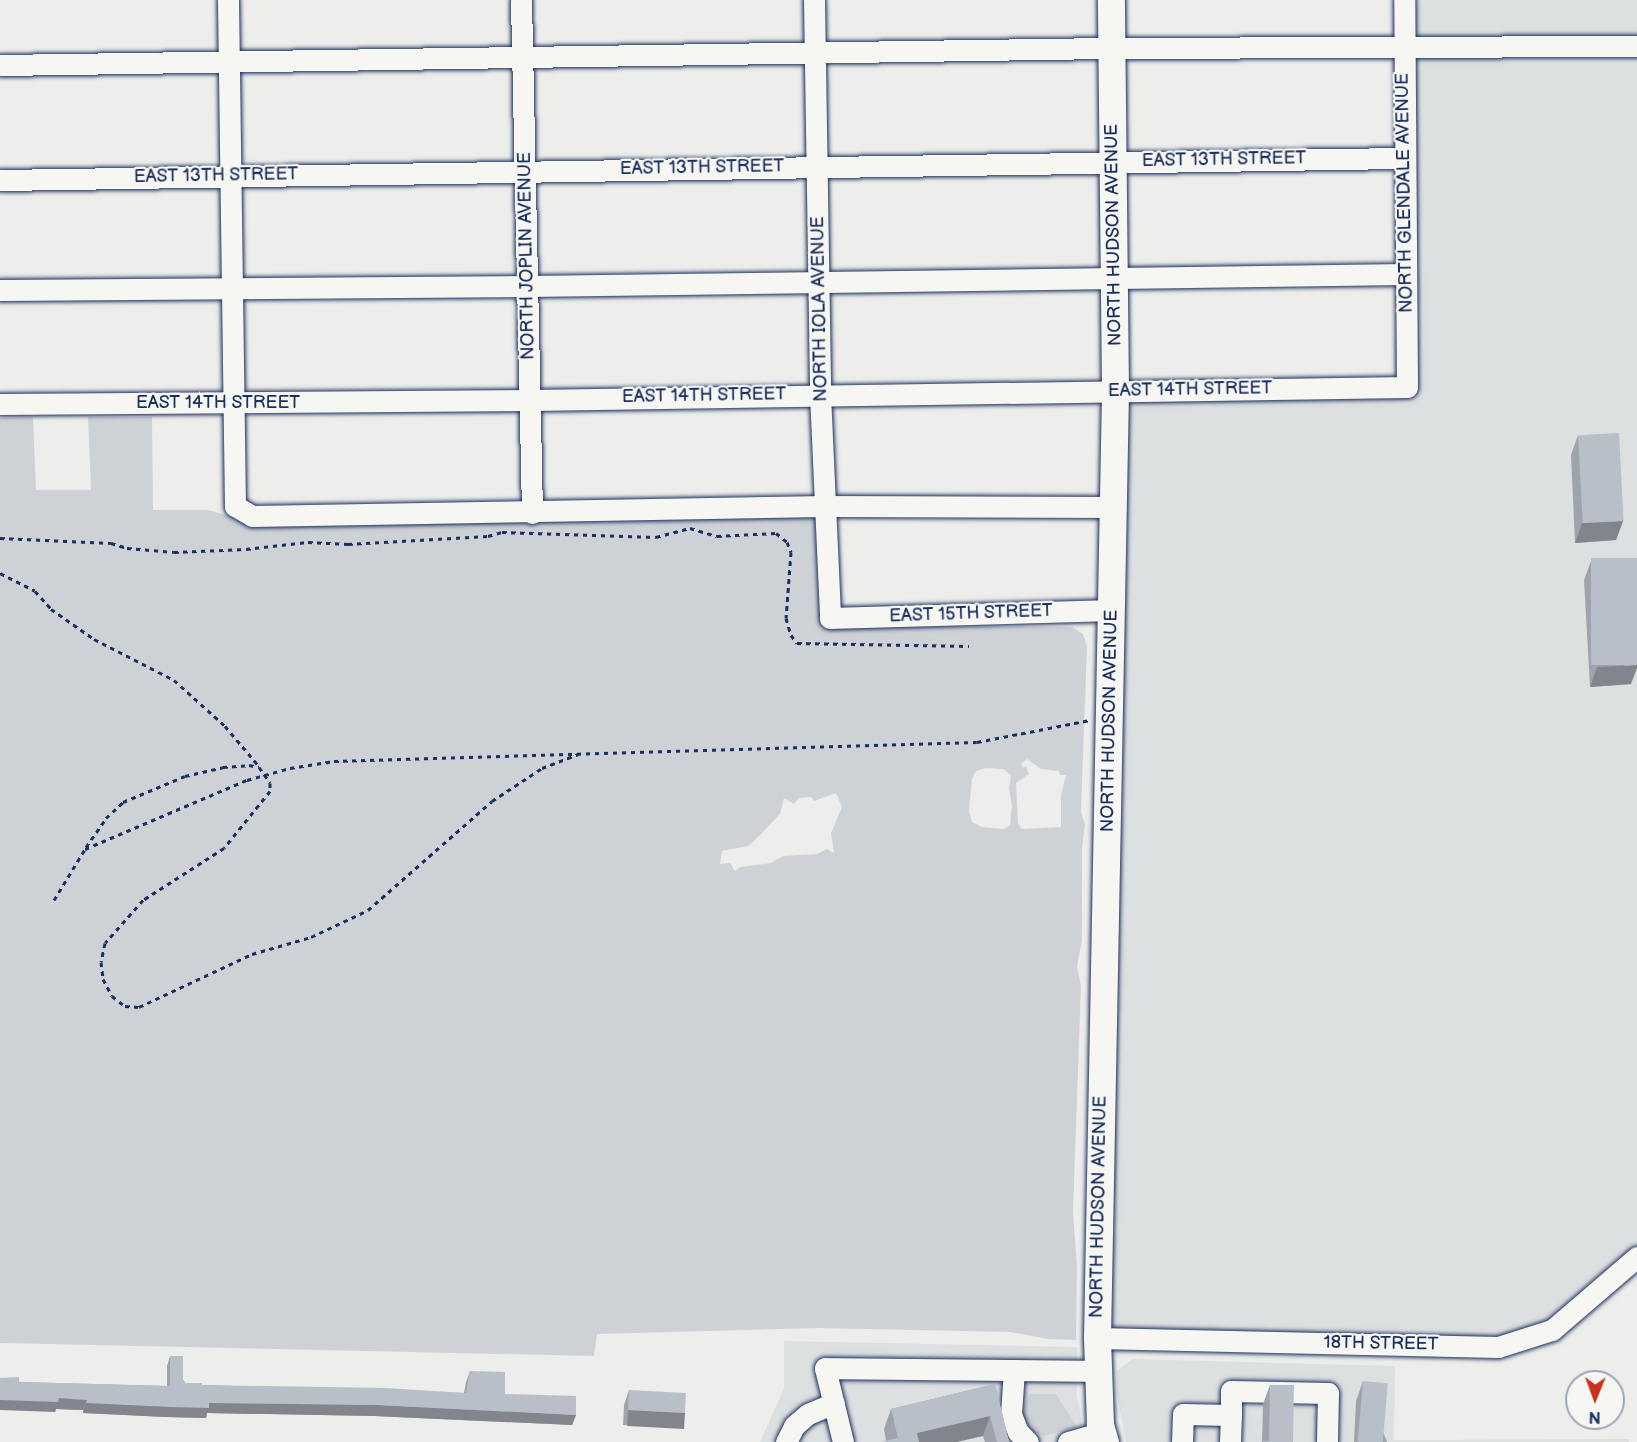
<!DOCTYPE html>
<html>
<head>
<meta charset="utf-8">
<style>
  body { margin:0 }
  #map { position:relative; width:1637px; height:1442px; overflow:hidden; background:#edeeec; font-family:"Balsamiq Sans",sans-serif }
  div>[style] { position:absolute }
  .built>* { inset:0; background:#dde0e1 }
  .green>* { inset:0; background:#ced2d7 }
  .path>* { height:3px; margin-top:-1.5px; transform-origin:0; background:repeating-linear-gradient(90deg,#1b2f5e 0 4.5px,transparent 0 9px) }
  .roads { filter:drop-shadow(0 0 2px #1b2f5e) drop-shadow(0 0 2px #1b2f5e) }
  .minor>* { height:21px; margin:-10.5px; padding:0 10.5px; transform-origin:10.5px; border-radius:10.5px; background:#f6f6f2 }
  .major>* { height:27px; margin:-13.5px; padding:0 13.5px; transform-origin:13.5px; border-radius:13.5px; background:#f6f6f2 }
  .wall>* { inset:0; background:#9fa4ac }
  .shaded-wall>* { inset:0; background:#82868c; transform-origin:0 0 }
  .building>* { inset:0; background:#b9bfc8; transform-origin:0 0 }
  span { translate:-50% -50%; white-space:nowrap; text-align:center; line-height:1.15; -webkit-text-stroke:4.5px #f6f6f2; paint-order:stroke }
  .street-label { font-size:18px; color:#1b2f5e }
  .north { position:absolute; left:1565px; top:1370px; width:60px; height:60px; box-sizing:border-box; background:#f6f6f2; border:2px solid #9ea6b7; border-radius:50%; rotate:181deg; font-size:16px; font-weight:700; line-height:24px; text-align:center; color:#1b2f5e }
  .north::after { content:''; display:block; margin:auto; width:21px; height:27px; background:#c8321e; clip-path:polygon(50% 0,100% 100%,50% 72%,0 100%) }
</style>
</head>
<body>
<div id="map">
  <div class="built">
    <i style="clip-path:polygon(1404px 0,1637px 0,1637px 1257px,1552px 1330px,1498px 1347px,1097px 1338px,1115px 391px,1407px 387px)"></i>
    <i style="clip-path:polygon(784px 1341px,1077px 1347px,1077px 1395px,1085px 1442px,760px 1442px,784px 1388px)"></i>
    <i style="clip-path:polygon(1132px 1359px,1395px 1366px,1394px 1440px,1629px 1439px,1629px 1442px,1126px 1442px,1117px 1395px,1117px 1371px)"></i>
  </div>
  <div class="green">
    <i style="clip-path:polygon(evenodd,33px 417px,36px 490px,91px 490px,88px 417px,152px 417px,153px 510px,208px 510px,249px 521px,815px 512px,818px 596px,823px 615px,838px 626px,1072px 627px,1083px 634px,1087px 646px,1081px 812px,1085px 825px,1082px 849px,1082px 940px,1077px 966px,1081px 986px,1073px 1212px,1077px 1268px,1076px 1340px,1048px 1339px,1010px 1332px,818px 1328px,597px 1334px,594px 1356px,0 1343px,0 418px,33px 417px,1027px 759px,1041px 769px,1059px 771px,1060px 775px,1066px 775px,1061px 795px,1061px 827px,1022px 829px,1018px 823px,1016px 783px,1029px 774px,1026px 766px,1023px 768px,1021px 764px,1027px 759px,33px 417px,986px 768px,1003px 769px,1011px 775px,1009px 788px,1012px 806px,1010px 825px,1004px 829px,982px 827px,972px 822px,969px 811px,972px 779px,976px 771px,986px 768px,33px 417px,836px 793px,842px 807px,831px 833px,834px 853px,827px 849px,817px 854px,783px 856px,771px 863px,740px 867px,735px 871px,730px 863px,720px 864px,722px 851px,748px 846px,755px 840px,780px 814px,784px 798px,794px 804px,799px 798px,811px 797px,814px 801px,836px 793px)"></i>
    <i style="clip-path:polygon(1030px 1394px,1056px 1394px,1077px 1427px,1044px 1436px,1031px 1431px,1023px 1418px,1022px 1409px)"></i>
  </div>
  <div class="path">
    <i style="left:0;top:538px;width:111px;rotate:2.6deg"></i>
    <i style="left:111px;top:543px;width:17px;rotate:17deg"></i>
    <i style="left:127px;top:548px;width:47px;rotate:4.9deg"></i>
    <i style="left:174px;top:552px;width:72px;rotate:-2.4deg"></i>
    <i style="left:246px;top:549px;width:62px;rotate:-6.4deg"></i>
    <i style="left:308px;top:542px;width:40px;rotate:2.9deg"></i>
    <i style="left:348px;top:544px;width:140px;rotate:-3.3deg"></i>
    <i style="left:488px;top:536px;width:15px;rotate:-16deg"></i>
    <i style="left:502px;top:532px;width:154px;rotate:1.9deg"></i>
    <i style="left:656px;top:537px;width:35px;rotate:-15deg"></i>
    <i style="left:690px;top:528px;width:28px;rotate:17deg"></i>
    <i style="left:717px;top:536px;width:59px;rotate:-2.9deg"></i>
    <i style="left:776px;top:533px;width:14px;rotate:39deg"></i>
    <i style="left:787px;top:542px;width:11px;rotate:68deg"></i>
    <i style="left:791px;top:552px;width:66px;rotate:94.3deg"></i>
    <i style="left:786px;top:618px;width:18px;rotate:74deg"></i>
    <i style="left:791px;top:635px;width:10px;rotate:53deg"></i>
    <i style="left:797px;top:643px;width:172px;rotate:1deg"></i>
    <i style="left:0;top:573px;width:39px;rotate:27deg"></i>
    <i style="left:35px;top:591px;width:24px;rotate:48deg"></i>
    <i style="left:51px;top:609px;width:52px;rotate:34.9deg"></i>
    <i style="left:94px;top:639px;width:90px;rotate:27.1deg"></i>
    <i style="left:174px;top:680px;width:69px;rotate:42deg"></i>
    <i style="left:225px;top:726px;width:51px;rotate:49.8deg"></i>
    <i style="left:86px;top:847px;width:35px;rotate:-55deg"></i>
    <i style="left:106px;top:818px;width:23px;rotate:-43deg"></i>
    <i style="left:123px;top:802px;width:67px;rotate:-22.8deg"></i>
    <i style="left:185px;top:776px;width:39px;rotate:-13deg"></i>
    <i style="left:223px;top:767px;width:26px;rotate:-4deg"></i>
    <i style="left:249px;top:765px;width:10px;rotate:11deg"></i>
    <i style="left:259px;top:767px;width:19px;rotate:55deg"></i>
    <i style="left:270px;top:783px;width:8px;rotate:90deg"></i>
    <i style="left:270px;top:791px;width:73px;rotate:128.9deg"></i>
    <i style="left:224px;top:848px;width:96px;rotate:147.3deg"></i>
    <i style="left:143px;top:900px;width:57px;rotate:131.5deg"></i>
    <i style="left:105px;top:943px;width:19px;rotate:102deg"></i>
    <i style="left:101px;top:962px;width:17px;rotate:83deg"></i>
    <i style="left:103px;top:979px;width:19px;rotate:62deg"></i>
    <i style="left:112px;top:996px;width:16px;rotate:38deg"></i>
    <i style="left:125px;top:1006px;width:14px;rotate:4deg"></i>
    <i style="left:139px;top:1007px;width:125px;rotate:-25.1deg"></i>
    <i style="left:252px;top:954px;width:61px;rotate:-16.1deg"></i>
    <i style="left:311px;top:937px;width:63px;rotate:-25.3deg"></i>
    <i style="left:368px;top:910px;width:165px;rotate:-41.3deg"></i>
    <i style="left:492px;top:801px;width:60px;rotate:-33.4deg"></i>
    <i style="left:542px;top:768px;width:39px;rotate:-21deg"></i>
    <i style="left:54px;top:900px;width:60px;rotate:-58.7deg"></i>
    <i style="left:85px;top:849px;width:176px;rotate:-23.1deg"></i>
    <i style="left:247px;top:780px;width:45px;rotate:-15.6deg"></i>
    <i style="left:290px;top:768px;width:45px;rotate:-9deg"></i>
    <i style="left:334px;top:761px;width:643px;rotate:-1.69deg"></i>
    <i style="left:977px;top:742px;width:115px;rotate:-11deg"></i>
  </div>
  <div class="roads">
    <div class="minor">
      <i style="left:228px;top:0;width:506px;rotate:89.21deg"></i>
      <i style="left:235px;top:506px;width:20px;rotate:30deg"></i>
      <i style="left:252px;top:516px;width:573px;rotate:-1deg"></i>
      <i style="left:825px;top:506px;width:288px;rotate:0.2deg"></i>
      <i style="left:521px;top:0;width:513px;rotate:88.77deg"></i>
      <i style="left:814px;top:0;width:394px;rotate:89.1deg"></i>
      <i style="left:820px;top:394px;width:224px;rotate:87.4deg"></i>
      <i style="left:830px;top:618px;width:282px;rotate:-1.6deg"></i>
      <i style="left:0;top:65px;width:1111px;rotate:-0.88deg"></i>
      <i style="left:1111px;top:48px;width:526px;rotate:-0.22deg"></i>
      <i style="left:0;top:180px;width:1405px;rotate:-0.9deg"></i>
      <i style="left:0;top:290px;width:528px;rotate:-0.43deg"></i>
      <i style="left:528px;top:286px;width:878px;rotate:-0.78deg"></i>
      <i style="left:0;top:404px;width:530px;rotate:-0.43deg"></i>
      <i style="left:530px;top:400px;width:877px;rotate:-0.85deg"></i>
      <i style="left:1407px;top:387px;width:387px;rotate:-90.4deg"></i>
      <i style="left:1097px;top:1338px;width:401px;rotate:1.3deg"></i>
      <i style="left:1498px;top:1347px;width:57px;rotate:-17.5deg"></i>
      <i style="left:1552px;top:1330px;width:112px;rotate:-40.7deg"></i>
      <i style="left:1014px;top:1370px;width:44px;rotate:93.9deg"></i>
      <i style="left:1011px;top:1414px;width:19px;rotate:69deg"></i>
      <i style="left:1018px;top:1432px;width:14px;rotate:45deg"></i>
      <i style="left:786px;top:1442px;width:18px;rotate:-63deg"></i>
      <i style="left:794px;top:1426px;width:18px;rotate:-41deg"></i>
      <i style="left:808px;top:1414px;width:28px;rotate:-23deg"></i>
      <i style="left:843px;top:1442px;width:76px;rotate:-103.7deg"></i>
      <i style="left:825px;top:1368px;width:273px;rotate:0.6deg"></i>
      <i style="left:1068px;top:1442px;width:35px;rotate:-16deg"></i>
      <i style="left:1182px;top:1442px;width:28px;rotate:-88deg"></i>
      <i style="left:1183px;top:1414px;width:48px;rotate:1.2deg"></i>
      <i style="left:1231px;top:1415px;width:24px;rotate:-90deg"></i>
      <i style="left:1231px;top:1391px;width:97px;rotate:1.2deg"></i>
      <i style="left:1328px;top:1393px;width:49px;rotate:91.2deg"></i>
      <i style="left:1230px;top:1442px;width:27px;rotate:-88deg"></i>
    </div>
    <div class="major">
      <i style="left:1105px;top:1442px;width:19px;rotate:-106deg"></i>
      <i style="left:1100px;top:1424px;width:86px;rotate:-92deg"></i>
      <i style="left:1097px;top:1338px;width:947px;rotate:-88.91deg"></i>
      <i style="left:1115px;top:391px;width:391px;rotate:-90.6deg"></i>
    </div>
  </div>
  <div class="wall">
    <i style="clip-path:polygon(1578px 435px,1623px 521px,1616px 540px,1575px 543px,1571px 455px)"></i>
    <i style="clip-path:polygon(1591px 561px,1631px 684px,1590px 687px,1584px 580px)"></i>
    <i style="clip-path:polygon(170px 1356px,185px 1383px,202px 1385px,464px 1393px,466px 1382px,470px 1371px,505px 1394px,576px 1415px,572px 1425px,374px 1416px,207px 1413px,206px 1418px,166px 1417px,83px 1413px,83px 1410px,56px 1409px,55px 1412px,19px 1382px,167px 1386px,167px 1366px)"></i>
    <i style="clip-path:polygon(1363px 1381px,1387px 1442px,1354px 1442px,1356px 1401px)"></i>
    <i style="clip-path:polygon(995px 1384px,1009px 1442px,985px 1442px,983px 1436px,886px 1441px,884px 1429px,891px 1409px)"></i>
    <i style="clip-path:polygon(1270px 1385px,1293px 1442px,1262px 1442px,1263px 1404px)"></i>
    <i style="clip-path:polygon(629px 1390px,685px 1413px,680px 1428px,623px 1425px,624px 1405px)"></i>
  </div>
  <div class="shaded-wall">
    <i style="clip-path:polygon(1623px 521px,1616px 540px,1575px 543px,1582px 523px)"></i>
    <i style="clip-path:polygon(1637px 665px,1637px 668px,1631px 684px,1590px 687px,1597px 667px)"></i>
    <i style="clip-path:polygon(59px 1398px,87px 1400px,83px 1410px,56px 1409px,55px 1412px,0 1410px,0 1400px)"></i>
    <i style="clip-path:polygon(86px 1403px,209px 1403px,377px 1405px,576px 1415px,572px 1425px,374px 1416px,207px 1413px,206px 1418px,166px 1417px,83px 1413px)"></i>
    <i style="left:628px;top:1410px;width:57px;height:16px;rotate:3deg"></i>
    <i style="clip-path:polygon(990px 1416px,983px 1436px,957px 1442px,913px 1442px,917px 1433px)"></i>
  </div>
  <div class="building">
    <i style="left:1619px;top:433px;width:88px;height:41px;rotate:87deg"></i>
    <i style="left:1637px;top:558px;width:107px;height:46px;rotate:90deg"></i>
    <i style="clip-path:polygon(170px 1356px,183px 1356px,183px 1380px,185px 1383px,202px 1383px,202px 1385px,386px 1388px,466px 1393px,470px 1371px,505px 1372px,505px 1394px,576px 1396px,576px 1415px,377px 1405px,209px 1403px,209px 1408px,170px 1407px,86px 1403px,87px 1400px,59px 1398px,58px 1402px,0 1400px,0 1378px,19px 1377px,19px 1382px,170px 1386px)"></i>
    <i style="left:1363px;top:1381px;width:25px;height:61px;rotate:5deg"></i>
    <i style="clip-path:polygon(995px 1384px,1009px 1442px,997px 1442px,990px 1416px,917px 1433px,919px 1442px,881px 1442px,898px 1438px,891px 1409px)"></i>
    <i style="clip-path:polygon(1270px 1385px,1294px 1385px,1293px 1442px,1263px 1442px,1263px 1441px,1269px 1441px)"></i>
    <i style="left:629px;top:1390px;width:57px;height:20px;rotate:3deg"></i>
  </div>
  <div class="street-label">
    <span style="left:1224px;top:160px;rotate:-1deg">EAST 13TH STREET</span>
    <span style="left:702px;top:168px;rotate:-1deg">EAST 13TH STREET</span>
    <span style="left:216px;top:176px;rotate:-1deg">EAST 13TH STREET</span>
    <span style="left:1405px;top:193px;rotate:-91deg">NORTH GLENDALE AVENUE</span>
    <span style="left:1114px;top:235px;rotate:-91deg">NORTH HUDSON AVENUE</span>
    <span style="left:527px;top:256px;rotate:-91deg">NORTH JOPLIN AVENUE</span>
    <span style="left:820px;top:309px;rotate:-91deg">NORTH IOLA AVENUE</span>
    <span style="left:1190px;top:390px;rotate:-1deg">EAST 14TH STREET</span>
    <span style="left:704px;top:396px;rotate:-1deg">EAST 14TH STREET</span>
    <span style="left:218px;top:403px">EAST 14TH STREET</span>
    <span style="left:971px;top:614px;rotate:-2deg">EAST 15TH STREET</span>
    <span style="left:1110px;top:721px;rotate:-89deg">NORTH HUDSON AVENUE</span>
    <span style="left:1099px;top:1207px;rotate:-89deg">NORTH HUDSON AVENUE</span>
    <span style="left:1381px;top:1344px;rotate:1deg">18TH STREET</span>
  </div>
  <div class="north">N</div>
</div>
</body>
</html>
